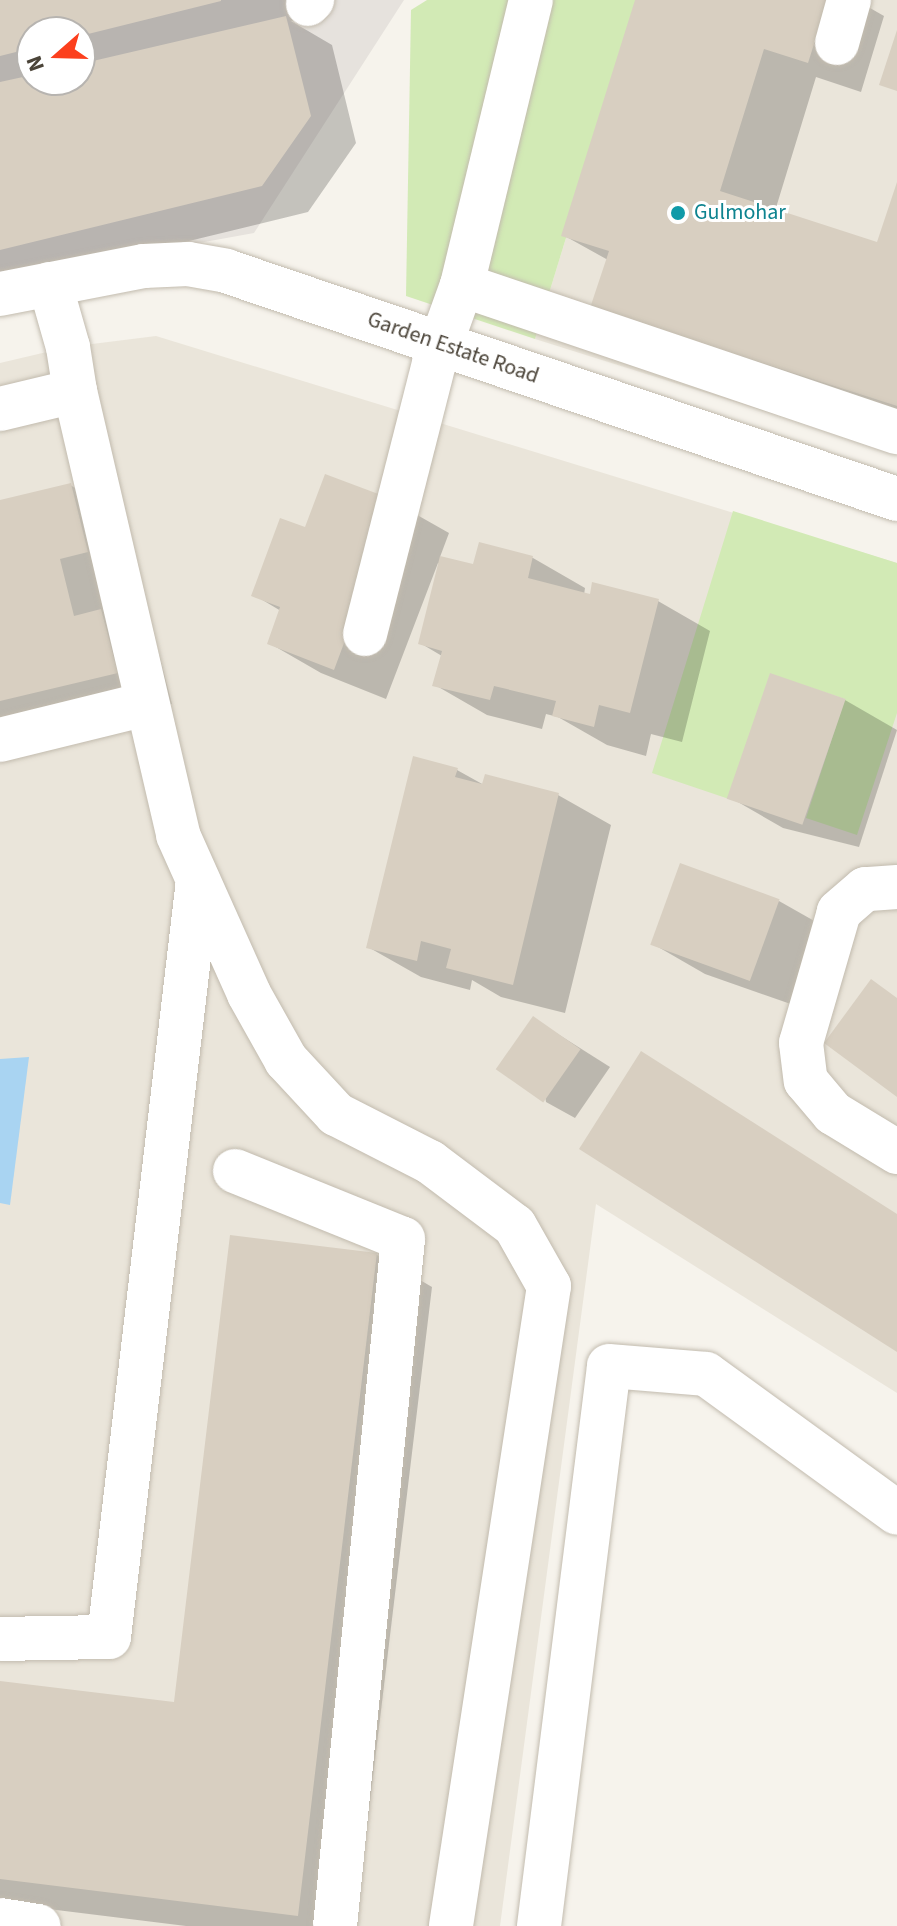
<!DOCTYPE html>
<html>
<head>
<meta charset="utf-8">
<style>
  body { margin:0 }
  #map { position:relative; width:897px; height:1926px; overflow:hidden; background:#f6f3ec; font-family:"Source Sans 3",sans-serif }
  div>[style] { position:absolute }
  .residential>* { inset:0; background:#eae5da }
  .industrial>* { inset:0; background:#e6e2dd }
  .green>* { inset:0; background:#d2eab5 }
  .water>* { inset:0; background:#a9d4f2 }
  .shadow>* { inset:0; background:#0003 }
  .building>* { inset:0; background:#d8cfc1; transform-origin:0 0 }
  .roads { filter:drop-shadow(0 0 2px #c2bbae) drop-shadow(0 0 2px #c2bbae) }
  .minor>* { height:44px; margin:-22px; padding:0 22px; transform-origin:22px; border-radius:22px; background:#fff }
  .dots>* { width:22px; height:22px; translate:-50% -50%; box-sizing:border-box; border:4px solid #fff; border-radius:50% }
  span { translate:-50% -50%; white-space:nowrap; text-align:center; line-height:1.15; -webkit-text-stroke:6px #fff; paint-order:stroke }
  .culture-label { font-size:22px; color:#0d838f }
  .left { translate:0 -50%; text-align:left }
  .street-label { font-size:22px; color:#4b4439 }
  .north { position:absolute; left:16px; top:16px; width:80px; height:80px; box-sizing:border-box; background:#fff; border:2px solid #b7b4b0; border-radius:50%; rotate:250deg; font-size:22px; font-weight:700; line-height:32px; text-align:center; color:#4b4439 }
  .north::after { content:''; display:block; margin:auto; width:28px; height:36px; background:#fc3f1d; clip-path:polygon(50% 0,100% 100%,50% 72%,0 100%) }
</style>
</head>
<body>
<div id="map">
  <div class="residential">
    <i style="clip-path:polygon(639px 0,897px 0,897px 453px,535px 339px)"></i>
    <i style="clip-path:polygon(156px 336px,897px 563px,897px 1393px,596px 1204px,500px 1926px,0 1926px,0 363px,68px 347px)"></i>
  </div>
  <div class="industrial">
    <i style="clip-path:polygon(evenodd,0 0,404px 0,254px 233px,0 279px,0 0,32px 32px,80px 32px,80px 80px,32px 80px,32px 32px)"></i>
  </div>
  <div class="green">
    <i style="clip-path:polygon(427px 0,639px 0,535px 339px,406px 296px,411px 10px)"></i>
    <i style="clip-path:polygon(733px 511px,897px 563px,897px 713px,857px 835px,806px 818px,845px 699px,770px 674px,729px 799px,652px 773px)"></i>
  </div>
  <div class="water">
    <i style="clip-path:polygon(29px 1057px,10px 1205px,0 1203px,0 1059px)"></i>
  </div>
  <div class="shadow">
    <i style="clip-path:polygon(evenodd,0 0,301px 0,305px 17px,291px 21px,332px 45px,356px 143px,308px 212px,0 287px,0 0,32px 32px,80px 32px,80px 80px,32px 80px,32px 32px)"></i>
    <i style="clip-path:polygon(637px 0,856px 0,884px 16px,861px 92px,816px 77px,775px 211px,879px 245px,897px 186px,897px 418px,645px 338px,608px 260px,563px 235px)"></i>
    <i style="clip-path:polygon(70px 485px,126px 517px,122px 623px,156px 643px,172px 704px,0 746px,0 502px)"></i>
    <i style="clip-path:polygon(396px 503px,449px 533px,440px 557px,474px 566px,480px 544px,533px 558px,585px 588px,584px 595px,658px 601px,710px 631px,682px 742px,651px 734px,646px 756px,607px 745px,558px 717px,546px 714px,542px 729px,487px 715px,435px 685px,442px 656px,420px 643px,440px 564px,438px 563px,386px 699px,321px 673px,269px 643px,281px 611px,254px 595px,306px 530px)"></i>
    <i style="clip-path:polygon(845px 700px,897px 730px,859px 847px,783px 828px,731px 798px)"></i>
    <i style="clip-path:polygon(457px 770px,484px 785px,558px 795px,611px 825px,565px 1013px,501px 997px,472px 980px,470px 990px,421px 977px,368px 947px)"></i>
    <i style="clip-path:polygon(779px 901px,832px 931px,805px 1009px,705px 974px,653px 944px)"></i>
    <i style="clip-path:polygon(534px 1019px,610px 1067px,575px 1118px,546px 1102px)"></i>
    <i style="clip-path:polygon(232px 1237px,377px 1255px,432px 1287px,355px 1926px,186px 1926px,0 1903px,0 1682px,176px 1704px)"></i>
  </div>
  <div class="building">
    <i style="clip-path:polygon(0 0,221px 0,221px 1px,80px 36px,80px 32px,32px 32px,32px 48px,0 56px)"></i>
    <i style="clip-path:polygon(635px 0,828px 0,808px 63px,764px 49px,720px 191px,877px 242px,897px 182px,897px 406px,590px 308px,609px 251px,561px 236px)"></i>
    <i style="clip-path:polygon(286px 16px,311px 116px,262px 186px,0 250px,0 82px,32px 75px,32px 80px,80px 80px,80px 64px)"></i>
    <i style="clip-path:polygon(897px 30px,897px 91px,879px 85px)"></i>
    <i style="clip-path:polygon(325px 474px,397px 501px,334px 670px,267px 644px,280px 607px,251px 596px,280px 518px,305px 527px)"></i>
    <i style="clip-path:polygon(71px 483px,88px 552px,60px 559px,74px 616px,101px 609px,118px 673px,0 701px,0 500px)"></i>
    <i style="clip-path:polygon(479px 542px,533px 556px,528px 578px,590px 594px,592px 582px,659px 599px,630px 713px,599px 705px,594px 727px,552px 716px,556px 701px,494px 686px,490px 700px,432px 686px,442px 651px,418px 644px,440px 556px,473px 564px)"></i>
    <i style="left:770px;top:673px;width:80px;height:133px;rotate:19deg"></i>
    <i style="clip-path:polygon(413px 756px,458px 768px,455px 777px,482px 784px,485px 774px,559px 793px,513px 985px,446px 968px,451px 949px,421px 941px,417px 961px,366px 948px)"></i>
    <i style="left:680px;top:863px;width:106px;height:87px;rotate:20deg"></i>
    <i style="clip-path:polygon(871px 979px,897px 998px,897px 1097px,824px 1043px)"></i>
    <i style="left:533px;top:1016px;width:58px;height:65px;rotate:35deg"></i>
    <i style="clip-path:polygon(641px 1051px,897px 1214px,897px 1352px,579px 1149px)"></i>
    <i style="clip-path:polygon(230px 1235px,377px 1253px,298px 1916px,0 1879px,0 1681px,174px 1702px)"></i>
  </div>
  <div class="roads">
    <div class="minor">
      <i style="left:308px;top:4px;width:6px;rotate:-45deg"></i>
      <i style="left:837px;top:43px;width:45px;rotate:-74.4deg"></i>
      <i style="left:50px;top:284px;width:66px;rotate:74.1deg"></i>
      <i style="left:68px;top:347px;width:45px;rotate:81deg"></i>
      <i style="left:75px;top:391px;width:456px;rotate:76.9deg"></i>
      <i style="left:178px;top:835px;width:174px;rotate:65.9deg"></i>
      <i style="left:249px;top:994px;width:76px;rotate:60.7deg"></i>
      <i style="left:286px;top:1060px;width:74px;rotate:47.2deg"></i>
      <i style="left:336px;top:1114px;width:106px;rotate:27.1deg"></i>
      <i style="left:430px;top:1162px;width:106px;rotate:37deg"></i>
      <i style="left:515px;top:1226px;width:69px;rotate:60.5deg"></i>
      <i style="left:549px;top:1286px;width:647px;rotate:98.71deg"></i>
      <i style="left:462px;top:285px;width:293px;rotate:-76.4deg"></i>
      <i style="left:0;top:294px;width:147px;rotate:-11deg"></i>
      <i style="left:144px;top:266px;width:44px;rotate:-2.6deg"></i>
      <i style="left:188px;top:264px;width:39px;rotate:10deg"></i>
      <i style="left:226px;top:271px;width:709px;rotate:18.77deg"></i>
      <i style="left:0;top:409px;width:77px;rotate:-13.5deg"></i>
      <i style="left:365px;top:634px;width:280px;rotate:-75.7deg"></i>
      <i style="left:434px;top:363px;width:83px;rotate:-70.3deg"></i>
      <i style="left:462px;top:285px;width:459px;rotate:18.7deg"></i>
      <i style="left:0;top:740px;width:151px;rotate:-13.8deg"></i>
      <i style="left:897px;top:887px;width:32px;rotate:176deg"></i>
      <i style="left:865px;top:889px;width:35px;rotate:139deg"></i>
      <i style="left:839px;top:912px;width:136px;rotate:106.2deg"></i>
      <i style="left:801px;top:1043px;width:38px;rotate:83deg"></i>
      <i style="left:806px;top:1081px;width:42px;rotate:49.8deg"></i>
      <i style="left:833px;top:1113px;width:75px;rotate:31.4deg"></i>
      <i style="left:235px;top:1171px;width:181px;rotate:22deg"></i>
      <i style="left:403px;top:1239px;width:690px;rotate:95.65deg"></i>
      <i style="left:0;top:1639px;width:109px;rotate:-1.1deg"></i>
      <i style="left:109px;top:1637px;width:761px;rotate:-83.29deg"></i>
      <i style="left:0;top:1920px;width:39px;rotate:9deg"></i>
      <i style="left:539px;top:1926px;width:564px;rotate:-82.87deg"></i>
      <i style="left:609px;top:1366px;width:97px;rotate:4.7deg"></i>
      <i style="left:706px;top:1374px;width:236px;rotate:36deg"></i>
    </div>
  </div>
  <div class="dots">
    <i style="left:678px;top:213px;background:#0f9aa8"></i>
  </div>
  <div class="culture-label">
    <span class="left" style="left:694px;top:213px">Gulmohar</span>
  </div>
  <div class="street-label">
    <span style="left:453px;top:348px;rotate:19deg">Garden Estate Road</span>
  </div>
  <div class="north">N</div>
</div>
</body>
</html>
